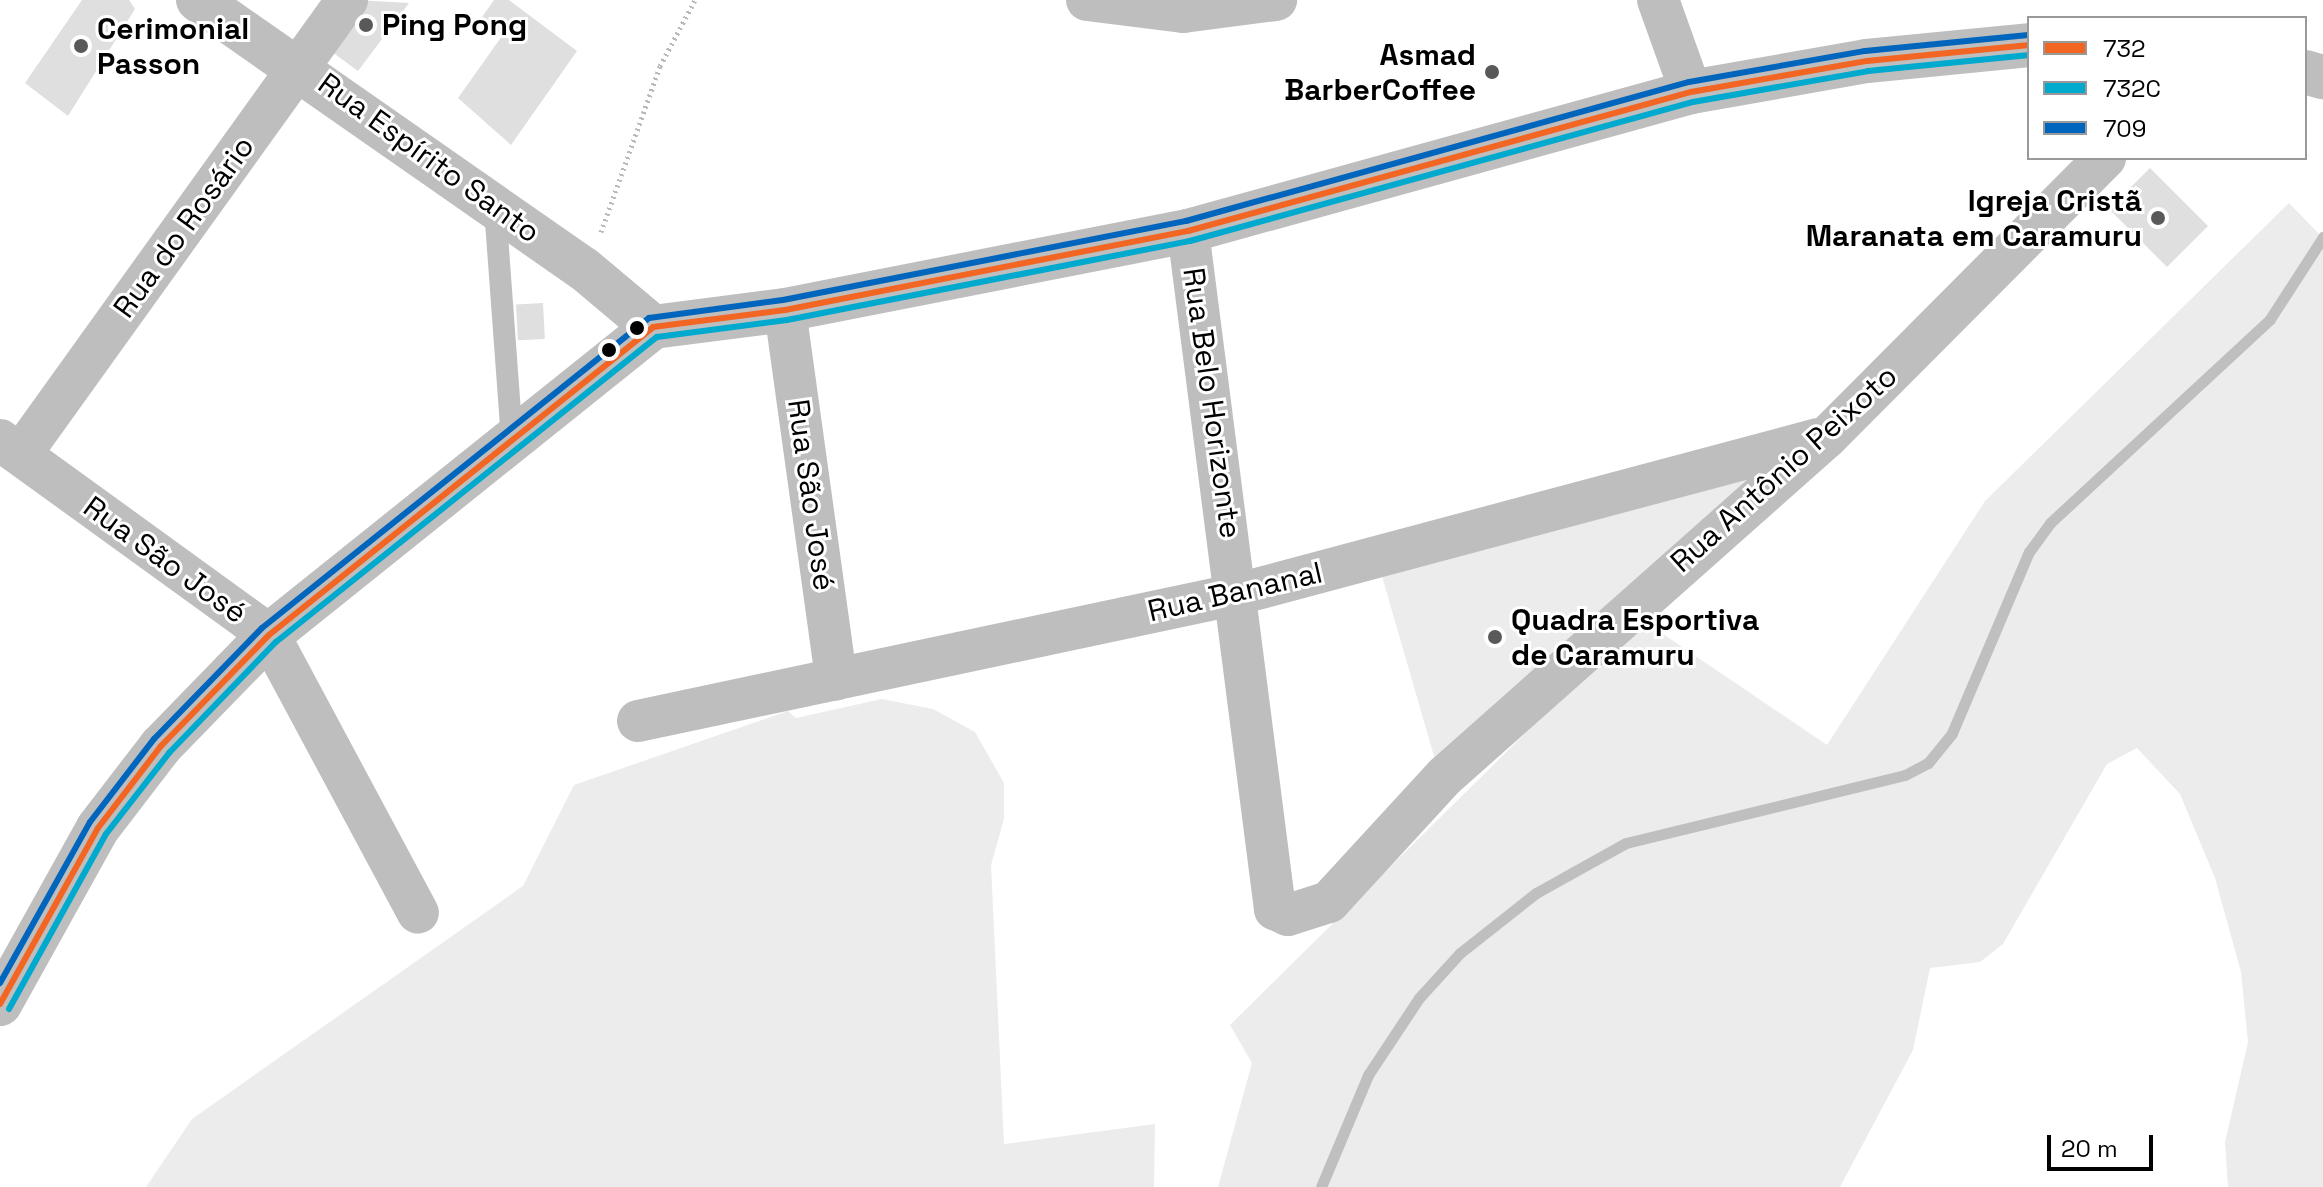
<!DOCTYPE html>
<html>
<head>
<meta charset="utf-8">
<style>
  body { margin:0 }
  #map { position:relative; width:2323px; height:1187px; overflow:hidden; background:#fff; font-family:"Space Grotesk",sans-serif }
  div>[style] { position:absolute }
  .green>* { inset:0; background:#ececec }
  .stream>* { height:11px; margin:-5.5px; padding:0 5.5px; transform-origin:5.5px; border-radius:5.5px; background:#bfbfbf }
  .building>* { inset:0; background:#dfdfdf; transform-origin:0 0 }
  .path>* { height:5px; margin-top:-2.5px; transform-origin:0; background:repeating-linear-gradient(90deg,#b9b9b9 0 2px,transparent 0 6px) }
  .service>* { height:22px; margin:-11px; padding:0 11px; transform-origin:11px; border-radius:11px; background:#bebebe }
  .minor>* { height:42px; margin:-21px; padding:0 21px; transform-origin:21px; border-radius:21px; background:#bebebe }
  .tertiary>* { height:44px; margin:-22px; padding:0 22px; transform-origin:22px; border-radius:22px; background:#bebebe }
  .bus-1>* { height:6px; margin:-3px; padding:0 3px; transform-origin:3px; border-radius:3px; background:#f26522 }
  .bus-2>* { height:6px; margin:-3px; padding:0 3px; transform-origin:3px; border-radius:3px; background:#00a9ce }
  .bus-3>* { height:6px; margin:-3px; padding:0 3px; transform-origin:3px; border-radius:3px; background:#0065bd }
  .dots>* { width:22px; height:22px; translate:-50% -50%; box-sizing:border-box; border:4px solid #fff; border-radius:50% }
  span { translate:-50% -50%; white-space:nowrap; text-align:center; line-height:1.15; -webkit-text-stroke:6px #fff; paint-order:stroke }
  .poi-label { font-size:30px; color:#000; font-weight:700 }
  .left { translate:0 -50%; text-align:left }
  .right { translate:-100% -50%; text-align:right }
  .street-label { font-size:30px; color:#000 }
  .legend { position:absolute; left:2027px; top:16px; width:280px; height:144px; box-sizing:border-box; background:#fff; border:2px solid #999; margin:0; padding:10px 14px; list-style:none; font-size:24px; color:#000 }
  .legend li { display:flex; align-items:center; gap:16px; height:40px }
  .legend b { width:40px; border:2px solid #999 }
  .scale { position:absolute; left:2047px; top:1135px; width:106px; height:36px; box-sizing:border-box; border:4px solid #000; border-top:0; padding-left:10px; font-size:24px; line-height:28px; white-space:nowrap; color:#000; -webkit-text-stroke:6px #fff; paint-order:stroke }
</style>
</head>
<body>
<div id="map">
  <div class="green">
    <i style="clip-path:polygon(2289px 203px,2323px 238px,2323px 1187px,2228px 1187px,2225px 1142px,2248px 1042px,2241px 972px,2215px 878px,2180px 794px,2137px 748px,2107px 764px,2003px 944px,1980px 962px,1930px 968px,1913px 1050px,1840px 1187px,1218px 1187px,1252px 1063px,1230px 1025px,1641px 619px,1827px 745px,1985px 501px)"></i>
    <i style="clip-path:polygon(1808px 447px,1438px 770px,1379px 566px)"></i>
    <i style="clip-path:polygon(882px 699px,933px 709px,975px 732px,1004px 783px,1004px 819px,991px 865px,1004px 1144px,1155px 1124px,1154px 1187px,146px 1187px,192px 1119px,523px 886px,574px 785px,788px 711px,796px 718px)"></i>
  </div>
  <div class="stream">
    <i style="left:1321px;top:1187px;width:121px;rotate:-67.2deg"></i>
    <i style="left:1368px;top:1075px;width:92px;rotate:-56.5deg"></i>
    <i style="left:1419px;top:998px;width:61px;rotate:-47.7deg"></i>
    <i style="left:1460px;top:953px;width:97px;rotate:-38.3deg"></i>
    <i style="left:1536px;top:893px;width:103px;rotate:-29.1deg"></i>
    <i style="left:1626px;top:843px;width:287px;rotate:-13.7deg"></i>
    <i style="left:1905px;top:775px;width:26px;rotate:-28deg"></i>
    <i style="left:1928px;top:763px;width:38px;rotate:-51deg"></i>
    <i style="left:1952px;top:733px;width:197px;rotate:-67deg"></i>
    <i style="left:2029px;top:552px;width:36px;rotate:-54deg"></i>
    <i style="left:2050px;top:523px;width:300px;rotate:-42.8deg"></i>
    <i style="left:2270px;top:319px;width:98px;rotate:-57.1deg"></i>
  </div>
  <div class="building">
    <i style="clip-path:polygon(82px 0,129px 0,135px 9px,68px 116px,25px 83px)"></i>
    <i style="clip-path:polygon(356px 0,409px 3px,358px 71px,324px 46px)"></i>
    <i style="clip-path:polygon(494px 0,509px 0,577px 51px,511px 145px,458px 98px,502px 36px,482px 17px)"></i>
    <i style="left:2150px;top:168px;width:82px;height:58px;rotate:45deg"></i>
    <i style="left:543px;top:303px;width:36px;height:27px;rotate:87deg"></i>
  </div>
  <div class="path">
    <i style="left:601px;top:232px;width:176px;rotate:-70.4deg"></i>
    <i style="left:660px;top:66px;width:75px;rotate:-62.1deg"></i>
  </div>
  <div class="service">
    <i style="left:495px;top:208px;width:231px;rotate:85.8deg"></i>
  </div>
  <div class="minor">
    <i style="left:1087px;top:0;width:97px;rotate:7.1deg"></i>
    <i style="left:1183px;top:12px;width:94px;rotate:-7.4deg"></i>
    <i style="left:1658px;top:0;width:98px;rotate:70.3deg"></i>
    <i style="left:1188px;top:231px;width:684px;rotate:82.69deg"></i>
    <i style="left:1275px;top:909px;width:14px;rotate:25deg"></i>
    <i style="left:1288px;top:915px;width:43px;rotate:-17.6deg"></i>
    <i style="left:1329px;top:902px;width:171px;rotate:-47.4deg"></i>
    <i style="left:1445px;top:776px;width:511px;rotate:-41.59deg"></i>
    <i style="left:1827px;top:437px;width:394px;rotate:-45.1deg"></i>
    <i style="left:785px;top:310px;width:373px;rotate:82.1deg"></i>
    <i style="left:0;top:440px;width:332px;rotate:35.9deg"></i>
    <i style="left:269px;top:635px;width:315px;rotate:61.8deg"></i>
    <i style="left:21px;top:454px;width:559px;rotate:-54.32deg"></i>
    <i style="left:638px;top:721px;width:613px;rotate:-11.95deg"></i>
    <i style="left:1238px;top:594px;width:600px;rotate:-14.96deg"></i>
  </div>
  <div class="tertiary">
    <i style="left:198px;top:0;width:470px;rotate:34.9deg"></i>
    <i style="left:584px;top:269px;width:90px;rotate:40deg"></i>
    <i style="left:2305px;top:72px;width:19px;rotate:16deg"></i>
    <i style="left:653px;top:327px;width:133px;rotate:-7.3deg"></i>
    <i style="left:785px;top:310px;width:411px;rotate:-11.1deg"></i>
    <i style="left:1188px;top:231px;width:522px;rotate:-15.45deg"></i>
    <i style="left:1691px;top:92px;width:179px;rotate:-10deg"></i>
    <i style="left:1867px;top:61px;width:163px;rotate:-5.6deg"></i>
    <i style="left:0;top:1004px;width:201px;rotate:-60.9deg"></i>
    <i style="left:98px;top:828px;width:103px;rotate:-52.5deg"></i>
    <i style="left:161px;top:746px;width:155px;rotate:-45.8deg"></i>
    <i style="left:269px;top:635px;width:492px;rotate:-38.7deg"></i>
  </div>
  <div class="bus-1">
    <i style="left:653px;top:327px;width:133px;rotate:-7.3deg"></i>
    <i style="left:785px;top:310px;width:411px;rotate:-11.1deg"></i>
    <i style="left:1188px;top:231px;width:522px;rotate:-15.45deg"></i>
    <i style="left:1691px;top:92px;width:179px;rotate:-10deg"></i>
    <i style="left:1867px;top:61px;width:163px;rotate:-5.6deg"></i>
    <i style="left:0;top:1004px;width:201px;rotate:-60.9deg"></i>
    <i style="left:98px;top:828px;width:103px;rotate:-52.5deg"></i>
    <i style="left:161px;top:746px;width:155px;rotate:-45.8deg"></i>
    <i style="left:269px;top:635px;width:492px;rotate:-38.7deg"></i>
  </div>
  <div class="bus-2">
    <i style="left:9px;top:1009px;width:200px;rotate:-61deg"></i>
    <i style="left:106px;top:834px;width:103px;rotate:-52.1deg"></i>
    <i style="left:169px;top:753px;width:154px;rotate:-46.1deg"></i>
    <i style="left:276px;top:642px;width:488px;rotate:-38.7deg"></i>
    <i style="left:657px;top:337px;width:131px;rotate:-7.5deg"></i>
    <i style="left:787px;top:320px;width:411px;rotate:-11.1deg"></i>
    <i style="left:1190px;top:241px;width:522px;rotate:-15.45deg"></i>
    <i style="left:1693px;top:102px;width:178px;rotate:-10deg"></i>
    <i style="left:1868px;top:71px;width:162px;rotate:-5.7deg"></i>
  </div>
  <div class="bus-3">
    <i style="left:0;top:983px;width:184px;rotate:-60.8deg"></i>
    <i style="left:90px;top:822px;width:105px;rotate:-52.4deg"></i>
    <i style="left:154px;top:739px;width:155px;rotate:-45.8deg"></i>
    <i style="left:262px;top:628px;width:496px;rotate:-38.7deg"></i>
    <i style="left:649px;top:318px;width:135px;rotate:-7.7deg"></i>
    <i style="left:783px;top:300px;width:411px;rotate:-11.1deg"></i>
    <i style="left:1186px;top:221px;width:522px;rotate:-15.45deg"></i>
    <i style="left:1689px;top:82px;width:179px;rotate:-10deg"></i>
    <i style="left:1865px;top:51px;width:164px;rotate:-5.6deg"></i>
  </div>
  <div class="dots">
    <i style="left:366px;top:25px;background:#595959"></i>
    <i style="left:81px;top:46px;background:#595959"></i>
    <i style="left:1492px;top:72px;background:#595959"></i>
    <i style="left:2158px;top:218px;background:#595959"></i>
    <i style="left:637px;top:328px;background:#000"></i>
    <i style="left:609px;top:350px;background:#000"></i>
    <i style="left:1495px;top:637px;background:#595959"></i>
  </div>
  <div class="poi-label">
    <span class="left" style="left:382px;top:25px">Ping Pong</span>
    <span class="left" style="left:97px;top:46px">Cerimonial<br>Passon</span>
    <span class="right" style="left:1476px;top:72px">Asmad<br>BarberCoffee</span>
    <span class="right" style="left:2142px;top:218px">Igreja Cristã<br>Maranata em Caramuru</span>
    <span class="left" style="left:1511px;top:637px">Quadra Esportiva<br>de Caramuru</span>
  </div>
  <div class="street-label">
    <span style="left:429px;top:158px;rotate:36deg">Rua Espírito Santo</span>
    <span style="left:184px;top:227px;rotate:-54deg">Rua do Rosário</span>
    <span style="left:1212px;top:403px;rotate:82deg">Rua Belo Horizonte</span>
    <span style="left:1784px;top:469px;rotate:-42deg">Rua Antônio Peixoto</span>
    <span style="left:811px;top:495px;rotate:82deg">Rua São José</span>
    <span style="left:165px;top:560px;rotate:36deg">Rua São José</span>
    <span style="left:1235px;top:592px;rotate:-13deg">Rua Bananal</span>
  </div>
  <ul class="legend">
  <li><b style="height:10px;background:#f26522"></b>732</li>
  <li><b style="height:10px;background:#00a9ce"></b>732C</li>
  <li><b style="height:10px;background:#0065bd"></b>709</li>
  </ul>
  <div class="scale">20 m</div>
</div>
</body>
</html>
